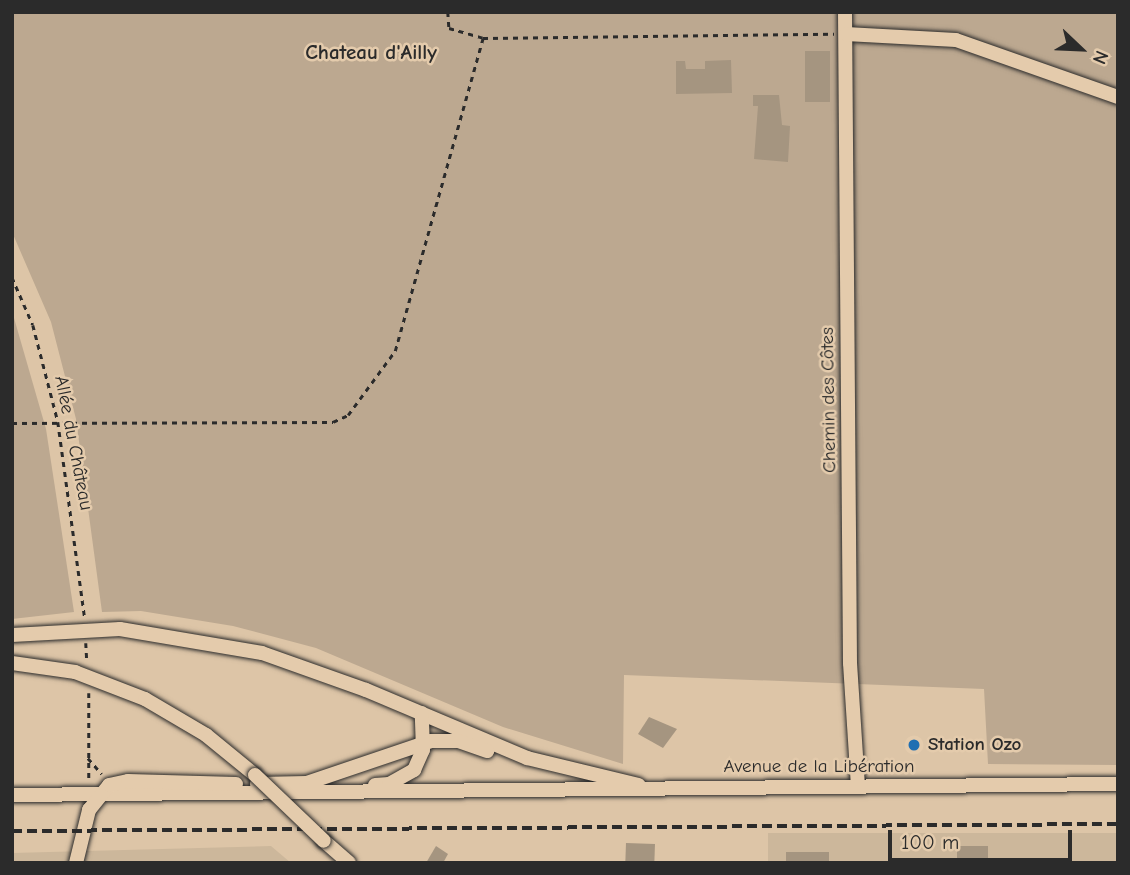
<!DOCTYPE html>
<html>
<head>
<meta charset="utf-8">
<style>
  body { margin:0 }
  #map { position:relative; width:1130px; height:875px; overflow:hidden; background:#ddc5a7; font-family:"Comic Neue",sans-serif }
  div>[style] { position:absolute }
  .built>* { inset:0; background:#ccb79b; transform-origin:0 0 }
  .green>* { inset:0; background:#bca890 }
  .building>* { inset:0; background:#a59580; transform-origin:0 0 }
  .path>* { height:2.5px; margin-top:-1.25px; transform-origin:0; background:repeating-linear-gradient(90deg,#2b2b2b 0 5px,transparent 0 10px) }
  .roads { filter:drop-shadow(0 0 2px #2b2b2b) drop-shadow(0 0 2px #2b2b2b) }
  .minor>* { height:14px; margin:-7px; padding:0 7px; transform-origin:7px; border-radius:7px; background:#e4cbac }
  .rail>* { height:3.5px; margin-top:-1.75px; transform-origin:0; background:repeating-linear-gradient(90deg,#2b2b2b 0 10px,transparent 0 15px) }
  .bridges { filter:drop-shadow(0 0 2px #2b2b2b) drop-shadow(0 0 2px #2b2b2b) }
  .minor-bridge>* { height:14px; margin:-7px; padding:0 7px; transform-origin:7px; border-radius:7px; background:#e4cbac }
  .dots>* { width:19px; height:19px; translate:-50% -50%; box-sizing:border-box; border:4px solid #e4cbac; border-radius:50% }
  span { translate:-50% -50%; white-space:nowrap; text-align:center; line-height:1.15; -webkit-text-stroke:5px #e4cbac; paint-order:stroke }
  .street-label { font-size:19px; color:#2b2b2b }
  .poi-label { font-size:19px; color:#2b2b2b; font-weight:700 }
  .left { translate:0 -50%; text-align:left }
  .neighbourhood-label { font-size:21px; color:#2b2b2b; font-weight:700 }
  .frame { position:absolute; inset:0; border:14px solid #2b2b2b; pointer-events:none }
  .north { position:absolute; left:1046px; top:14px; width:70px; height:70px; -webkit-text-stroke:5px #e4cbac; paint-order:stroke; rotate:113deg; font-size:19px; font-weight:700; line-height:28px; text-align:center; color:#2b2b2b }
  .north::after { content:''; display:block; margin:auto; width:24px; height:32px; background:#2b2b2b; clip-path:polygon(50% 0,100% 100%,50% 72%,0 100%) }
  .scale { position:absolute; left:888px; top:830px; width:184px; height:32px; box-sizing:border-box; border:4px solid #2b2b2b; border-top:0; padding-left:9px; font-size:21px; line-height:24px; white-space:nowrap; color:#2b2b2b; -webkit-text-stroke:5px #e4cbac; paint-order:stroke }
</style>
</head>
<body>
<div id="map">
  <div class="built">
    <i style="left:1118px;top:833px;width:30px;height:350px;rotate:90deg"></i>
    <i style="clip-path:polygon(271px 846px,291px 863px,12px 863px,12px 853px)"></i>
  </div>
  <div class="green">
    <i style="clip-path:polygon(12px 12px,1118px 12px,1118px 765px,988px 764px,984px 689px,624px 675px,623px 764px,503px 727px,316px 648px,233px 626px,141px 611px,102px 612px,76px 419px,51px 322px,12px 232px)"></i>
    <i style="clip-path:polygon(12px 311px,46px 429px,74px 612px,12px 619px)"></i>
  </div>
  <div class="building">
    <i style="left:805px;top:51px;width:25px;height:51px"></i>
    <i style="clip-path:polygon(731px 60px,732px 93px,676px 94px,676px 61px,685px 61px,686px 69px,705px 69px,705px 61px)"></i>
    <i style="clip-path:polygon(753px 95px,779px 95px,782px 125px,790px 126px,788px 162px,754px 159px,758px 106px,753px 106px)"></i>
    <i style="clip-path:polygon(649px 717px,677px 729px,663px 748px,638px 734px)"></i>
    <i style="left:626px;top:843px;width:29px;height:20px;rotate:2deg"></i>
    <i style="clip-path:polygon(436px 846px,448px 854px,443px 863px,426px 863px)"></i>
    <i style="left:957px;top:846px;width:31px;height:17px"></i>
    <i style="left:829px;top:852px;width:11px;height:43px;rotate:90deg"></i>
  </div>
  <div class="path">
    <i style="left:448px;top:12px;width:16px;rotate:86deg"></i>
    <i style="left:449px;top:28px;width:35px;rotate:16deg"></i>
    <i style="left:483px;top:38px;width:351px;rotate:-0.7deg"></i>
    <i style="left:12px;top:277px;width:52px;rotate:66.4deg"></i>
    <i style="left:33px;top:325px;width:100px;rotate:75.5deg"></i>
    <i style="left:58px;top:422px;width:198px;rotate:82.2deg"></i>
    <i style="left:12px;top:423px;width:321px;rotate:-0.2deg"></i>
    <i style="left:333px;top:422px;width:17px;rotate:-25deg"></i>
    <i style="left:348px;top:415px;width:79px;rotate:-53.7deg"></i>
    <i style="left:395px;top:351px;width:325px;rotate:-74.3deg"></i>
    <i style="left:86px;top:643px;width:18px;rotate:87deg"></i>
    <i style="left:89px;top:693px;width:88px;rotate:90deg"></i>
    <i style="left:88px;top:758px;width:21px;rotate:49deg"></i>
  </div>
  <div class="roads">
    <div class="minor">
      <i style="left:845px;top:12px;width:651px;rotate:89.56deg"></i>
      <i style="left:850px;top:663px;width:123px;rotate:86.3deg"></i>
      <i style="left:846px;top:34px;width:110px;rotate:3.1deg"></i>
      <i style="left:956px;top:40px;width:172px;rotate:19.4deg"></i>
      <i style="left:12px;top:635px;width:108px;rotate:-3.2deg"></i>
      <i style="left:120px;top:629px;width:144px;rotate:9.6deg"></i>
      <i style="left:262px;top:653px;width:110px;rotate:19.6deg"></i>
      <i style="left:366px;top:690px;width:175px;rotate:22.9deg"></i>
      <i style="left:527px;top:758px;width:115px;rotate:13.6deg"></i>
      <i style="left:12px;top:663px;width:64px;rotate:8.1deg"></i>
      <i style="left:75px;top:672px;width:75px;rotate:21.1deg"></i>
      <i style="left:145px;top:699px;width:71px;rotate:30.5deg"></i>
      <i style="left:206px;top:735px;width:63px;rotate:39.2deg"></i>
      <i style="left:257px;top:784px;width:50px;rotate:-1.1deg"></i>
      <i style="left:307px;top:783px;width:131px;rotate:-18.7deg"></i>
      <i style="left:431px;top:741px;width:27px"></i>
      <i style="left:458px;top:741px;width:31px;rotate:19deg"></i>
      <i style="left:375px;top:785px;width:14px;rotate:-4deg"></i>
      <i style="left:389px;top:784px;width:29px;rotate:-29deg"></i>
      <i style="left:414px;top:770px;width:22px;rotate:-66deg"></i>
      <i style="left:423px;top:750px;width:37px;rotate:-92deg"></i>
      <i style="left:12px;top:795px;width:1106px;rotate:-0.57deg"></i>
      <i style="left:324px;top:841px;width:33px;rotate:41deg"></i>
      <i style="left:76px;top:863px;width:55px;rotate:-76.2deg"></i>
      <i style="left:89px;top:810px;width:32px;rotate:-51deg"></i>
      <i style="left:109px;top:785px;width:19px;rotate:-12deg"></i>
      <i style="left:128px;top:781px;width:108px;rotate:1.6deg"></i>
    </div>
  </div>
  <div class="rail">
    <i style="left:12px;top:831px;width:1106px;rotate:-0.36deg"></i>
  </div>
  <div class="bridges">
    <div class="minor-bridge">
      <i style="left:255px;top:775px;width:95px;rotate:43.7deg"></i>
    </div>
  </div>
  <div class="dots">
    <i style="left:914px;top:745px;background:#1f6fb2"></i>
  </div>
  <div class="street-label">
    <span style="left:829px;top:400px;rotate:-91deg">Chemin des Côtes</span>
    <span style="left:73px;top:443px;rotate:79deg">Allée du Château</span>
    <span style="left:819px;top:767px">Avenue de la Libération</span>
  </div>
  <div class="poi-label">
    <span class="left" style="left:928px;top:745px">Station Ozo</span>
  </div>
  <div class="neighbourhood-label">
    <span style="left:371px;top:52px">Chateau d'Ailly</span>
  </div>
  <div class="frame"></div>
  <div class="north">N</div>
  <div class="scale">100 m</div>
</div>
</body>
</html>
